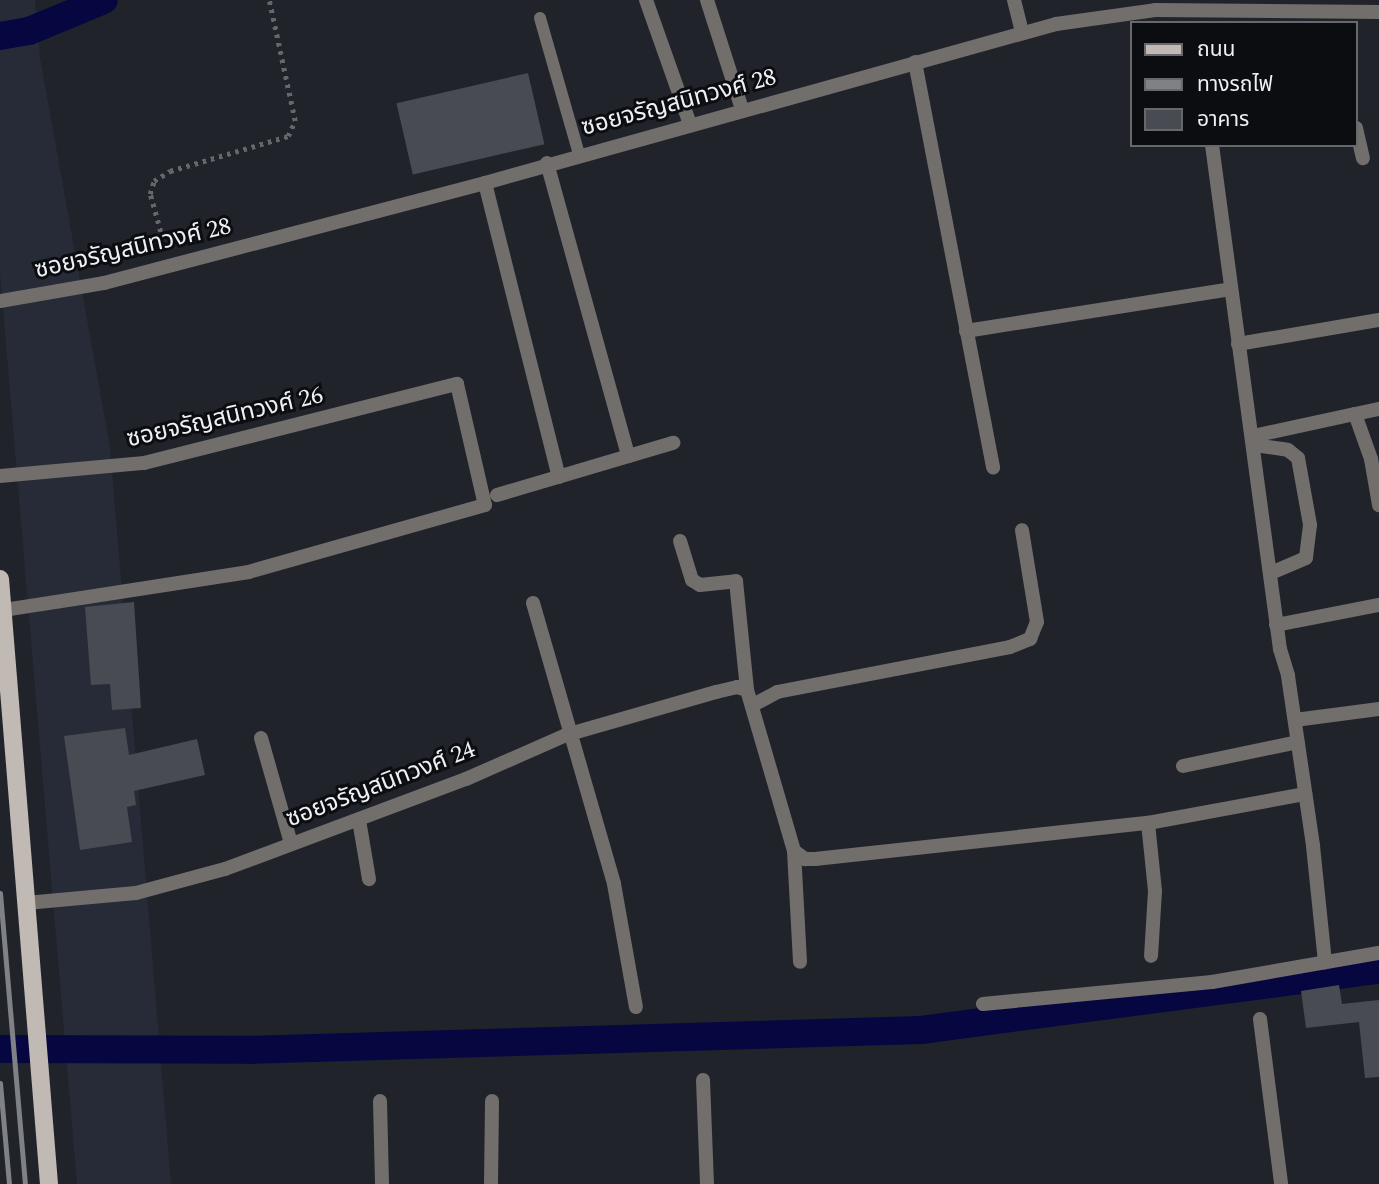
<!DOCTYPE html>
<html>
<head>
<meta charset="utf-8">
<style>
  body { margin:0 }
  #map { position:relative; width:1379px; height:1184px; overflow:hidden; background:#21232a; font-family:Spectral,"Noto Sans Thai",serif }
  div>[style] { position:absolute }
  .built>* { inset:0; background:#272b38 }
  .canal>* { height:28px; margin:-14px; padding:0 14px; transform-origin:14px; border-radius:14px; background:#060741 }
  .building>* { inset:0; background:#484b52; transform-origin:0 0 }
  .path>* { height:4.5px; margin-top:-2.25px; transform-origin:0; background:repeating-linear-gradient(90deg,#65676d 0 3.5px,transparent 0 8.5px) }
  .service>* { height:12px; margin:-6px; padding:0 6px; transform-origin:6px; border-radius:6px; background:#716e6b }
  .minor>* { height:14px; margin:-7px; padding:0 7px; transform-origin:7px; border-radius:7px; background:#716e6b }
  .primary>* { height:18px; margin:-9px; padding:0 9px; transform-origin:9px; border-radius:9px; background:#c1b9b4 }
  .rail>* { height:5px; margin:-2.5px; padding:0 2.5px; transform-origin:2.5px; border-radius:2.5px; background:#7f8187 }
  span { translate:-50% -50%; white-space:nowrap; text-align:center; line-height:1.15; -webkit-text-stroke:6px #0b0d10; paint-order:stroke }
  .street-label { font-size:24px; color:#eef0f5 }
  .legend { position:absolute; left:1130px; top:21px; width:228px; height:126px; box-sizing:border-box; background:#0b0d10; border:2px solid #66686c; margin:0; padding:9px 12px; list-style:none; font-size:21px; color:#eef0f5 }
  .legend li { display:flex; align-items:center; gap:14px; height:35px }
  .legend b { width:35px; border:2px solid #66686c }
</style>
</head>
<body>
<div id="map">
  <div class="built">
    <i style="clip-path:polygon(0 0,35px 0,40px 58px,110px 447px,171px 1184px,77px 1184px,0 273px)"></i>
  </div>
  <div class="canal">
    <i style="left:0;top:36px;width:29px;rotate:-10deg"></i>
    <i style="left:29px;top:31px;width:81px;rotate:-22.5deg"></i>
    <i style="left:0;top:1049px;width:249px;rotate:0.2deg"></i>
    <i style="left:249px;top:1050px;width:672px;rotate:-1.7deg"></i>
    <i style="left:921px;top:1030px;width:462px;rotate:-7.5deg"></i>
  </div>
  <div class="building">
    <i style="left:528px;top:73px;width:73px;height:135px;rotate:77deg"></i>
    <i style="clip-path:polygon(134px 602px,141px 708px,112px 710px,110px 684px,91px 685px,85px 607px)"></i>
    <i style="clip-path:polygon(125px 728px,129px 755px,197px 739px,205px 775px,134px 791px,136px 805px,127px 807px,132px 842px,80px 850px,64px 736px)"></i>
    <i style="clip-path:polygon(1339px 985px,1342px 1004px,1379px 1000px,1379px 1077px,1365px 1078px,1359px 1022px,1306px 1028px,1301px 991px)"></i>
  </div>
  <div class="path">
    <i style="left:165px;top:248px;width:56px;rotate:-105.5deg"></i>
    <i style="left:150px;top:194px;width:14px;rotate:-73deg"></i>
    <i style="left:154px;top:181px;width:19px;rotate:-32deg"></i>
    <i style="left:170px;top:171px;width:123px;rotate:-16.5deg"></i>
    <i style="left:288px;top:136px;width:17px;rotate:-65deg"></i>
    <i style="left:295px;top:121px;width:124px;rotate:-102.1deg"></i>
  </div>
  <div class="service">
    <i style="left:540px;top:18px;width:141px;rotate:74deg"></i>
  </div>
  <div class="minor">
    <i style="left:646px;top:0;width:132px;rotate:70.5deg"></i>
    <i style="left:707px;top:0;width:114px;rotate:72.2deg"></i>
    <i style="left:1014px;top:0;width:34px;rotate:76deg"></i>
    <i style="left:915px;top:62px;width:413px;rotate:79.1deg"></i>
    <i style="left:1356px;top:128px;width:31px;rotate:77deg"></i>
    <i style="left:1212px;top:145px;width:509px;rotate:82.32deg"></i>
    <i style="left:1280px;top:649px;width:28px;rotate:73deg"></i>
    <i style="left:1288px;top:676px;width:172px;rotate:81.6deg"></i>
    <i style="left:1313px;top:846px;width:117px;rotate:84.1deg"></i>
    <i style="left:547px;top:163px;width:304px;rotate:74.5deg"></i>
    <i style="left:485px;top:183px;width:303px;rotate:75.9deg"></i>
    <i style="left:0;top:301px;width:106px;rotate:-9.8deg"></i>
    <i style="left:104px;top:283px;width:394px;rotate:-14.7deg"></i>
    <i style="left:485px;top:183px;width:593px;rotate:-15.56deg"></i>
    <i style="left:1056px;top:24px;width:100px;rotate:-8deg"></i>
    <i style="left:1155px;top:10px;width:224px;rotate:0.5deg"></i>
    <i style="left:966px;top:331px;width:268px;rotate:-9deg"></i>
    <i style="left:1238px;top:344px;width:143px;rotate:-9.7deg"></i>
    <i style="left:1355px;top:414px;width:25px;rotate:-12deg"></i>
    <i style="left:1253px;top:436px;width:104px;rotate:-12.2deg"></i>
    <i style="left:1355px;top:414px;width:48px;rotate:70.4deg"></i>
    <i style="left:1371px;top:459px;width:47px;rotate:80.1deg"></i>
    <i style="left:1254px;top:445px;width:34px;rotate:8deg"></i>
    <i style="left:1288px;top:450px;width:13px;rotate:39deg"></i>
    <i style="left:1298px;top:458px;width:68px;rotate:79.8deg"></i>
    <i style="left:1310px;top:525px;width:33px;rotate:97deg"></i>
    <i style="left:1306px;top:558px;width:39px;rotate:157deg"></i>
    <i style="left:0;top:476px;width:145px;rotate:-5.2deg"></i>
    <i style="left:144px;top:463px;width:323px;rotate:-14.2deg"></i>
    <i style="left:457px;top:384px;width:124px;rotate:77deg"></i>
    <i style="left:485px;top:505px;width:245px;rotate:164.2deg"></i>
    <i style="left:249px;top:572px;width:249px;rotate:171.2deg"></i>
    <i style="left:497px;top:495px;width:184px;rotate:-16.5deg"></i>
    <i style="left:680px;top:541px;width:41px;rotate:72.9deg"></i>
    <i style="left:692px;top:580px;width:9px;rotate:32deg"></i>
    <i style="left:700px;top:585px;width:36px;rotate:-6deg"></i>
    <i style="left:736px;top:581px;width:110px;rotate:84.2deg"></i>
    <i style="left:747px;top:690px;width:168px;rotate:73.7deg"></i>
    <i style="left:794px;top:851px;width:111px;rotate:86.9deg"></i>
    <i style="left:533px;top:603px;width:292px;rotate:73.9deg"></i>
    <i style="left:614px;top:884px;width:125px;rotate:79.9deg"></i>
    <i style="left:1276px;top:625px;width:105px;rotate:-11deg"></i>
    <i style="left:753px;top:705px;width:27px;rotate:-28deg"></i>
    <i style="left:777px;top:692px;width:237px;rotate:-10.9deg"></i>
    <i style="left:1010px;top:647px;width:22px;rotate:-22deg"></i>
    <i style="left:1030px;top:639px;width:18px;rotate:-68deg"></i>
    <i style="left:1037px;top:622px;width:93px;rotate:-99.3deg"></i>
    <i style="left:1295px;top:720px;width:85px;rotate:-7.5deg"></i>
    <i style="left:261px;top:738px;width:109px;rotate:74.1deg"></i>
    <i style="left:1183px;top:766px;width:117px;rotate:-11.8deg"></i>
    <i style="left:359px;top:820px;width:60px;rotate:80.4deg"></i>
    <i style="left:1148px;top:823px;width:68px;rotate:84.1deg"></i>
    <i style="left:1155px;top:891px;width:65px;rotate:93.5deg"></i>
    <i style="left:794px;top:851px;width:14px;rotate:36deg"></i>
    <i style="left:805px;top:859px;width:10px"></i>
    <i style="left:815px;top:859px;width:335px;rotate:-6.2deg"></i>
    <i style="left:1148px;top:823px;width:160px;rotate:-10.5deg"></i>
    <i style="left:26px;top:903px;width:110px;rotate:-5.2deg"></i>
    <i style="left:136px;top:893px;width:92px;rotate:-15.1deg"></i>
    <i style="left:225px;top:869px;width:257px;rotate:-20.5deg"></i>
    <i style="left:466px;top:779px;width:109px;rotate:-23.7deg"></i>
    <i style="left:566px;top:735px;width:156px;rotate:-16deg"></i>
    <i style="left:716px;top:692px;width:22px;rotate:-13deg"></i>
    <i style="left:737px;top:687px;width:10px;rotate:17deg"></i>
    <i style="left:983px;top:1004px;width:230px;rotate:-5.5deg"></i>
    <i style="left:1212px;top:982px;width:169px;rotate:-9.9deg"></i>
    <i style="left:1260px;top:1019px;width:166px;rotate:82.7deg"></i>
    <i style="left:703px;top:1080px;width:104px;rotate:87.8deg"></i>
    <i style="left:380px;top:1101px;width:83px;rotate:88.6deg"></i>
    <i style="left:491px;top:1184px;width:83px;rotate:-89.3deg"></i>
  </div>
  <div class="primary">
    <i style="left:0;top:579px;width:607px;rotate:85.37deg"></i>
  </div>
  <div class="rail">
    <i style="left:0;top:893px;width:292px;rotate:85.1deg"></i>
    <i style="left:0;top:1083px;width:101px;rotate:84.9deg"></i>
  </div>
  <div class="street-label">
    <span style="left:679px;top:103px;rotate:-15deg">ซอยจรัญสนิทวงศ์ 28</span>
    <span style="left:133px;top:249px;rotate:-13deg">ซอยจรัญสนิทวงศ์ 28</span>
    <span style="left:225px;top:418px;rotate:-13deg">ซอยจรัญสนิทวงศ์ 26</span>
    <span style="left:381px;top:785px;rotate:-21deg">ซอยจรัญสนิทวงศ์ 24</span>
  </div>
  <ul class="legend">
  <li><b style="height:9px;background:#c1b9b4"></b>ถนน</li>
  <li><b style="height:9px;background:#7f8187"></b>ทางรถไฟ</li>
  <li><b style="height:19px;background:#484b52"></b>อาคาร</li>
  </ul>
</div>
</body>
</html>
